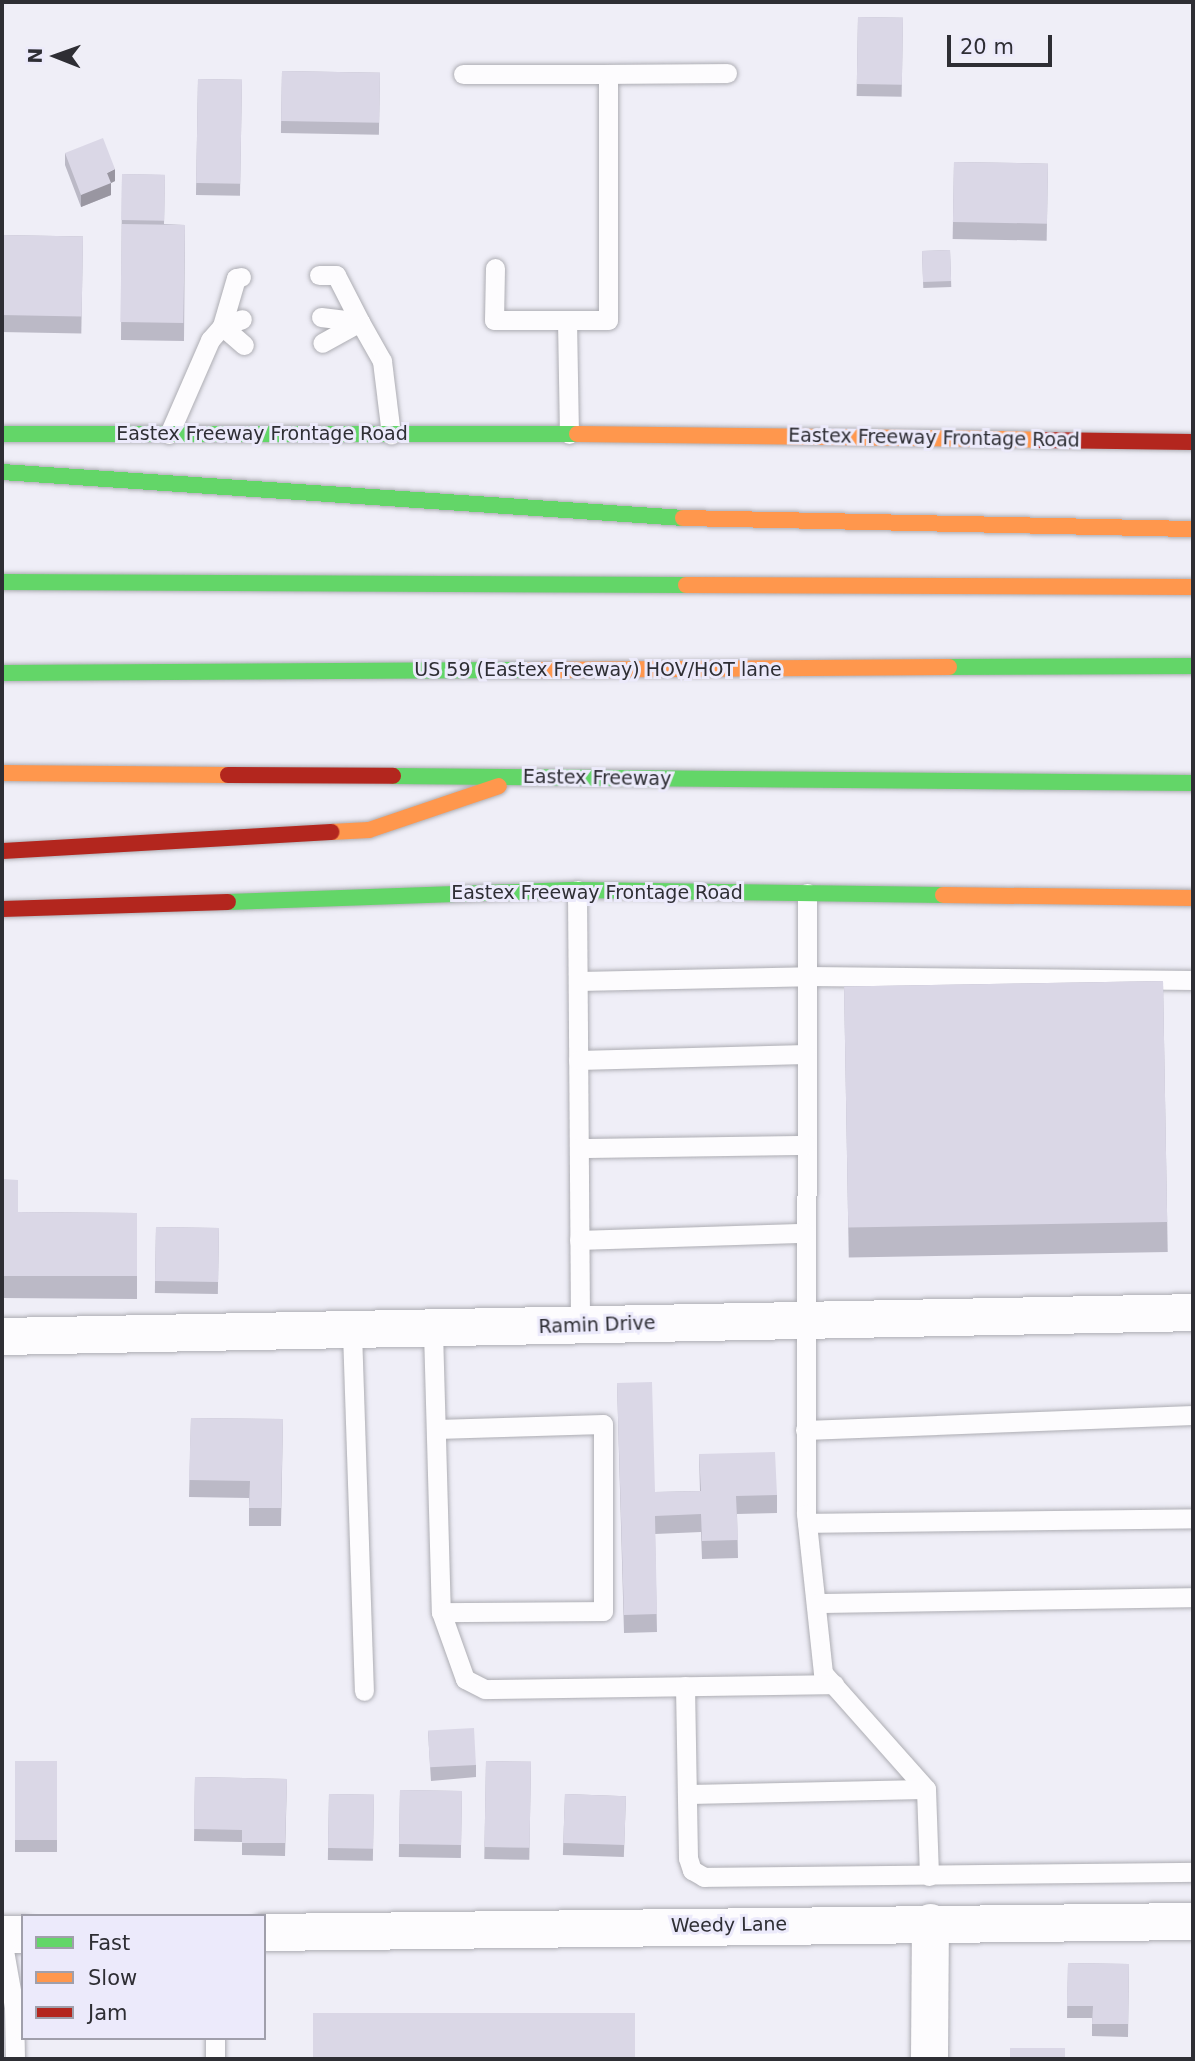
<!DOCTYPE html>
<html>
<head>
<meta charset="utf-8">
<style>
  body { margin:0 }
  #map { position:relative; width:1195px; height:2061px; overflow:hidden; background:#efeef7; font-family:"DejaVu Sans",sans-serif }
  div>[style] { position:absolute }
  .roads { filter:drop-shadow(0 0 2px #adadb3) drop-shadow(0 0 2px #adadb3) }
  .lane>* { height:19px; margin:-9.5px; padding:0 9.5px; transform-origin:9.5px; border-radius:9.5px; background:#fdfcfe }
  .street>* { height:37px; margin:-18.5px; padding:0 18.5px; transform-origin:18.5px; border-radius:18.5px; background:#fdfcfe }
  .fast>* { height:16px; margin:-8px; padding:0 8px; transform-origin:8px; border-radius:8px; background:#63d668 }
  .slow>* { height:16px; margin:-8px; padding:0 8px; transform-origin:8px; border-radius:8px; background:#ff974d }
  .jam>* { height:16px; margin:-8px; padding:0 8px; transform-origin:8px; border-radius:8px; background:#b3261e }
  .wall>* { inset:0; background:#bbb9c6; transform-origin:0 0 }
  .shaded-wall>* { inset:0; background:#9996a1 }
  .building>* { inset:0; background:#dad7e6; transform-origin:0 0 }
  span { translate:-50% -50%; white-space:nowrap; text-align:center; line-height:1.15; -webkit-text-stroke:6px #eceafb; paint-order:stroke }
  .street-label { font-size:19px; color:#2e2e34 }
  .frame { position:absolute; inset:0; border:4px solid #2e2e34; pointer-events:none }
  .legend { position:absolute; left:21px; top:1914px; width:245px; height:126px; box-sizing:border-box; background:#eceafb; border:2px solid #a09fab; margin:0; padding:9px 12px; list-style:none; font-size:21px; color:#2e2e34 }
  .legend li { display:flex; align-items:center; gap:14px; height:35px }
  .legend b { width:35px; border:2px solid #a09fab }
  .north { position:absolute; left:21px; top:21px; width:70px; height:70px; -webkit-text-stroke:5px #eceafb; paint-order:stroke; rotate:271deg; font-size:19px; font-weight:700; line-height:28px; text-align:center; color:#2e2e34 }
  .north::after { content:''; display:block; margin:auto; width:24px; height:32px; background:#2e2e34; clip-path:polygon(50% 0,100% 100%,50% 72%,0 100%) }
  .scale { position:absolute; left:947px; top:35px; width:105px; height:32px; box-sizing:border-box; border:4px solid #2e2e34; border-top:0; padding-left:9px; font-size:21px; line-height:24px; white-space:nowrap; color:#2e2e34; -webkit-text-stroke:5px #eceafb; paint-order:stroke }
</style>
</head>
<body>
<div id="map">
  <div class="roads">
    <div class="lane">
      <i style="left:463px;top:74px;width:145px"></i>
      <i style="left:608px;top:74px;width:246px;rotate:90deg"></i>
      <i style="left:608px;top:320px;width:41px;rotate:180deg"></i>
      <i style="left:567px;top:320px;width:114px;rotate:89deg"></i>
      <i style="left:608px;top:74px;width:119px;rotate:-0.5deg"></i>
      <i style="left:495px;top:268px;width:52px;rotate:91.1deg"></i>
      <i style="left:494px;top:320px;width:73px"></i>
      <i style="left:319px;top:275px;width:17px"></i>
      <i style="left:336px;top:275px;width:53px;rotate:62.9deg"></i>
      <i style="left:360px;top:322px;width:43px;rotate:151.1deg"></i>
      <i style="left:241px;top:277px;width:5px;rotate:169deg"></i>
      <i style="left:236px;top:278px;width:50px;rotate:106.3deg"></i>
      <i style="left:222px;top:326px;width:29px;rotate:41deg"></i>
      <i style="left:321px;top:317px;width:39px;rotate:7deg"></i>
      <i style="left:360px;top:322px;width:45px;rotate:60.6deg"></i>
      <i style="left:382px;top:361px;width:74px;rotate:83deg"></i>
      <i style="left:169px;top:434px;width:103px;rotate:-66.4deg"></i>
      <i style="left:210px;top:340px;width:18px;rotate:-49deg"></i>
      <i style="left:222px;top:326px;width:21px;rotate:-19deg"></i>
      <i style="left:577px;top:890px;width:434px;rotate:89.6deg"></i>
      <i style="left:807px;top:893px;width:621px;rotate:90.09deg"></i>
      <i style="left:806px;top:1514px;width:160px;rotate:83.9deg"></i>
      <i style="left:823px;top:1673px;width:155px;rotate:48.4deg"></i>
      <i style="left:926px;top:1789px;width:87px;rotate:88deg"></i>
      <i style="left:578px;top:981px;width:230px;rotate:-1.2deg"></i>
      <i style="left:808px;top:976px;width:385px;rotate:0.6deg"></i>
      <i style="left:578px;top:1060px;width:228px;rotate:-1.5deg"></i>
      <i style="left:579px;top:1148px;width:227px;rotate:-0.8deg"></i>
      <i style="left:579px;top:1240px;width:226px;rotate:-1.8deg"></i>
      <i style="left:433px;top:1331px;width:281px;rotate:88.4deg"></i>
      <i style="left:441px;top:1612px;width:71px;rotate:70.3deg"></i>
      <i style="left:465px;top:1679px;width:22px;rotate:27deg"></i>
      <i style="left:485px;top:1689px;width:349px;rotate:-0.8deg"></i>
      <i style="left:352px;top:1332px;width:359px;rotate:88.1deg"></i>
      <i style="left:436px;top:1429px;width:167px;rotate:-1.7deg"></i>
      <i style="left:603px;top:1424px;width:187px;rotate:90deg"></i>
      <i style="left:603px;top:1611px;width:162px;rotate:179.6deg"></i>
      <i style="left:805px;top:1430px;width:388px;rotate:-2.2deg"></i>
      <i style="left:807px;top:1523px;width:386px;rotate:-0.7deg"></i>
      <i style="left:816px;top:1603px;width:377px;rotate:-0.9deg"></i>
      <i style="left:685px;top:1686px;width:172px;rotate:89deg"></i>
      <i style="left:688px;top:1858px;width:13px;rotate:72deg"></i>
      <i style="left:692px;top:1870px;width:14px;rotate:30deg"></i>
      <i style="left:704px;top:1877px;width:489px;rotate:-0.6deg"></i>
      <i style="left:687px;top:1794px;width:239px;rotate:-1.2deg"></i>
      <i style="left:2px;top:1939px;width:69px;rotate:80deg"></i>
      <i style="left:14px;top:2007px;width:52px;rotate:88.9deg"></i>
      <i style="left:215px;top:2059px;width:21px;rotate:-90deg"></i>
    </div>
    <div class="street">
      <i style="left:2px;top:1336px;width:1191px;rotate:-1.15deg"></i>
      <i style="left:264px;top:1932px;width:929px;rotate:-0.68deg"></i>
      <i style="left:2px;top:1934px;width:21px"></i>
      <i style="left:929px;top:2059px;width:137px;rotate:-89.6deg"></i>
    </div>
    <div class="fast">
      <i style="left:2px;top:434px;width:575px"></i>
      <i style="left:2px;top:472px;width:683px;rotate:3.86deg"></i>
      <i style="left:2px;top:582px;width:684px;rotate:0.25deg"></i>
      <i style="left:949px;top:667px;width:244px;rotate:-0.2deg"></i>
      <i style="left:2px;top:673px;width:527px;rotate:-0.33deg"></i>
      <i style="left:393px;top:776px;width:800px;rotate:0.5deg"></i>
      <i style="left:228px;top:902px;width:349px;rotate:-2deg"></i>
      <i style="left:577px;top:890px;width:366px;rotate:0.8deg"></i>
    </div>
    <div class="slow">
      <i style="left:577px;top:434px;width:462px;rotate:0.7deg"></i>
      <i style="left:683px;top:518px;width:510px;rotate:1.24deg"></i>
      <i style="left:686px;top:585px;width:507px;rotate:0.23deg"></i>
      <i style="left:529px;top:670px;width:420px;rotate:-0.4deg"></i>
      <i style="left:2px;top:773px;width:226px;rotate:0.5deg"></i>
      <i style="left:331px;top:832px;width:38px;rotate:-3deg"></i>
      <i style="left:369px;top:830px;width:137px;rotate:-18.7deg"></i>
      <i style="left:943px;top:895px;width:250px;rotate:0.7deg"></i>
    </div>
    <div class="jam">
      <i style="left:1039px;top:440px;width:154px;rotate:0.7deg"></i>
      <i style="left:228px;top:775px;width:165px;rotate:0.3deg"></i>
      <i style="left:2px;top:851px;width:330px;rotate:-3.3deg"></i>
      <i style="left:2px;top:909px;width:226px;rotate:-1.8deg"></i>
    </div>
  </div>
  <div class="wall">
    <i style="left:858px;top:17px;width:45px;height:79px;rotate:1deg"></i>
    <i style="left:282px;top:71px;width:98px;height:62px;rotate:1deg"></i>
    <i style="left:198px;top:79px;width:44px;height:116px;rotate:1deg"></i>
    <i style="clip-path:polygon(65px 153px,115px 181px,111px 183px,111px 195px,81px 207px,65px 165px)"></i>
    <i style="left:954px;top:162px;width:94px;height:77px;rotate:1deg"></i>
    <i style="clip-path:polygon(122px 174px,165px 175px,164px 224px,185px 225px,184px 341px,121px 340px)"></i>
    <i style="left:2px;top:235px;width:81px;height:97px;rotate:1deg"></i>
    <i style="left:950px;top:250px;width:37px;height:28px;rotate:88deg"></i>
    <i style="left:1163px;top:981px;width:271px;height:319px;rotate:89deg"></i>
    <i style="clip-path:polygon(2px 1179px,18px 1212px,137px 1213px,137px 1299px,2px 1298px)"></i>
    <i style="left:156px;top:1227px;width:63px;height:66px;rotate:1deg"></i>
    <i style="clip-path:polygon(617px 1383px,655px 1492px,700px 1491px,699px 1454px,777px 1495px,777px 1513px,737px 1514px,738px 1558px,702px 1559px,701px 1532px,655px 1534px,657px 1632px,624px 1633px)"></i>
    <i style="clip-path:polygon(191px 1418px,283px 1419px,281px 1526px,249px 1526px,249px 1498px,189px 1497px)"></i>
    <i style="clip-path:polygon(428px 1731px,476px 1765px,476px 1777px,431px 1781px)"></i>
    <i style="left:15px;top:1761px;width:42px;height:91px"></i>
    <i style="left:486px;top:1761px;width:45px;height:98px;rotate:1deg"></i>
    <i style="clip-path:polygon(195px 1777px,287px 1779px,285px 1856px,242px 1855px,242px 1842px,194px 1841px)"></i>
    <i style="left:400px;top:1790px;width:62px;height:67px;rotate:1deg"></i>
    <i style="left:329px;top:1794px;width:45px;height:66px;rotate:1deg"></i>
    <i style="left:565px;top:1794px;width:61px;height:61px;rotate:2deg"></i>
    <i style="clip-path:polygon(1068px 1963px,1129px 1964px,1128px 2037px,1092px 2036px,1092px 2018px,1067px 2018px)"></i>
  </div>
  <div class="shaded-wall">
    <i style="clip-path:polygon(115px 169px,115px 181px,111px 183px,111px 195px,81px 207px,81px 195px,107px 173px)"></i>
  </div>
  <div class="building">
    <i style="left:858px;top:17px;width:45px;height:67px;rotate:1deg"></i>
    <i style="left:282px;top:71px;width:98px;height:50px;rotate:1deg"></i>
    <i style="left:198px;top:79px;width:44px;height:104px;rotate:1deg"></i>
    <i style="clip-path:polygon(103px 138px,115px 169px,107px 173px,111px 183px,81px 195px,65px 153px)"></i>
    <i style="left:954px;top:162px;width:94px;height:60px;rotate:1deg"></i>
    <i style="left:122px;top:174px;width:43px;height:46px;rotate:1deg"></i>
    <i style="left:122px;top:224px;width:63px;height:98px;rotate:1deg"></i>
    <i style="left:2px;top:235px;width:81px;height:80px;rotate:1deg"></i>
    <i style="left:950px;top:250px;width:31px;height:28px;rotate:88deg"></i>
    <i style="left:1163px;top:981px;width:241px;height:319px;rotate:89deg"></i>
    <i style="clip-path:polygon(2px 1179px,18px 1180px,18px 1212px,137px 1213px,137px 1276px,2px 1276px)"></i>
    <i style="left:156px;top:1227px;width:63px;height:54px;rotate:1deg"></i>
    <i style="clip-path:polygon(652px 1382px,655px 1492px,701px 1491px,699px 1454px,775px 1452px,777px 1495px,736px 1496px,738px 1540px,702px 1541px,701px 1514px,655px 1516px,657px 1614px,624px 1615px,617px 1383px)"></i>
    <i style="clip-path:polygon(191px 1418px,283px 1419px,281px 1508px,249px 1508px,250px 1481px,189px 1480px)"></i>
    <i style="left:474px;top:1728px;width:37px;height:46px;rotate:87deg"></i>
    <i style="left:15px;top:1761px;width:42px;height:79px"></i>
    <i style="left:486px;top:1761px;width:45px;height:86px;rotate:1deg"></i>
    <i style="clip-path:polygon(195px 1777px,287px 1779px,285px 1843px,242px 1843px,242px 1830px,194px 1829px)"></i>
    <i style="left:400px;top:1790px;width:62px;height:54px;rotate:1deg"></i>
    <i style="left:329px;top:1794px;width:45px;height:54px;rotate:1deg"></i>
    <i style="left:565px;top:1794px;width:61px;height:49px;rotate:2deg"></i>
    <i style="clip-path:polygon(1068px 1963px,1129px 1964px,1128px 2024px,1092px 2024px,1093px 2006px,1067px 2006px)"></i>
    <i style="left:635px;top:2013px;width:46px;height:322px;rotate:90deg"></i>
    <i style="left:1065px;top:2048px;width:11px;height:55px;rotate:90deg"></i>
  </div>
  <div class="street-label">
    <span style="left:262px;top:434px">Eastex Freeway Frontage Road</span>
    <span style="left:934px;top:438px;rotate:1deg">Eastex Freeway Frontage Road</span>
    <span style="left:598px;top:670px">US 59 (Eastex Freeway) HOV/HOT lane</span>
    <span style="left:597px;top:778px;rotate:1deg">Eastex Freeway</span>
    <span style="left:597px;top:893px">Eastex Freeway Frontage Road</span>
    <span style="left:597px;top:1325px;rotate:-2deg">Ramin Drive</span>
    <span style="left:729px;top:1925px;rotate:-1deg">Weedy Lane</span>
  </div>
  <div class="frame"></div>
  <ul class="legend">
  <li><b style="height:9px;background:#63d668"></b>Fast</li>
  <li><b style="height:9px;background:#ff974d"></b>Slow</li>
  <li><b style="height:9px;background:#b3261e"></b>Jam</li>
  </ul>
  <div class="north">N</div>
  <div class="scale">20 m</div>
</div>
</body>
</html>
